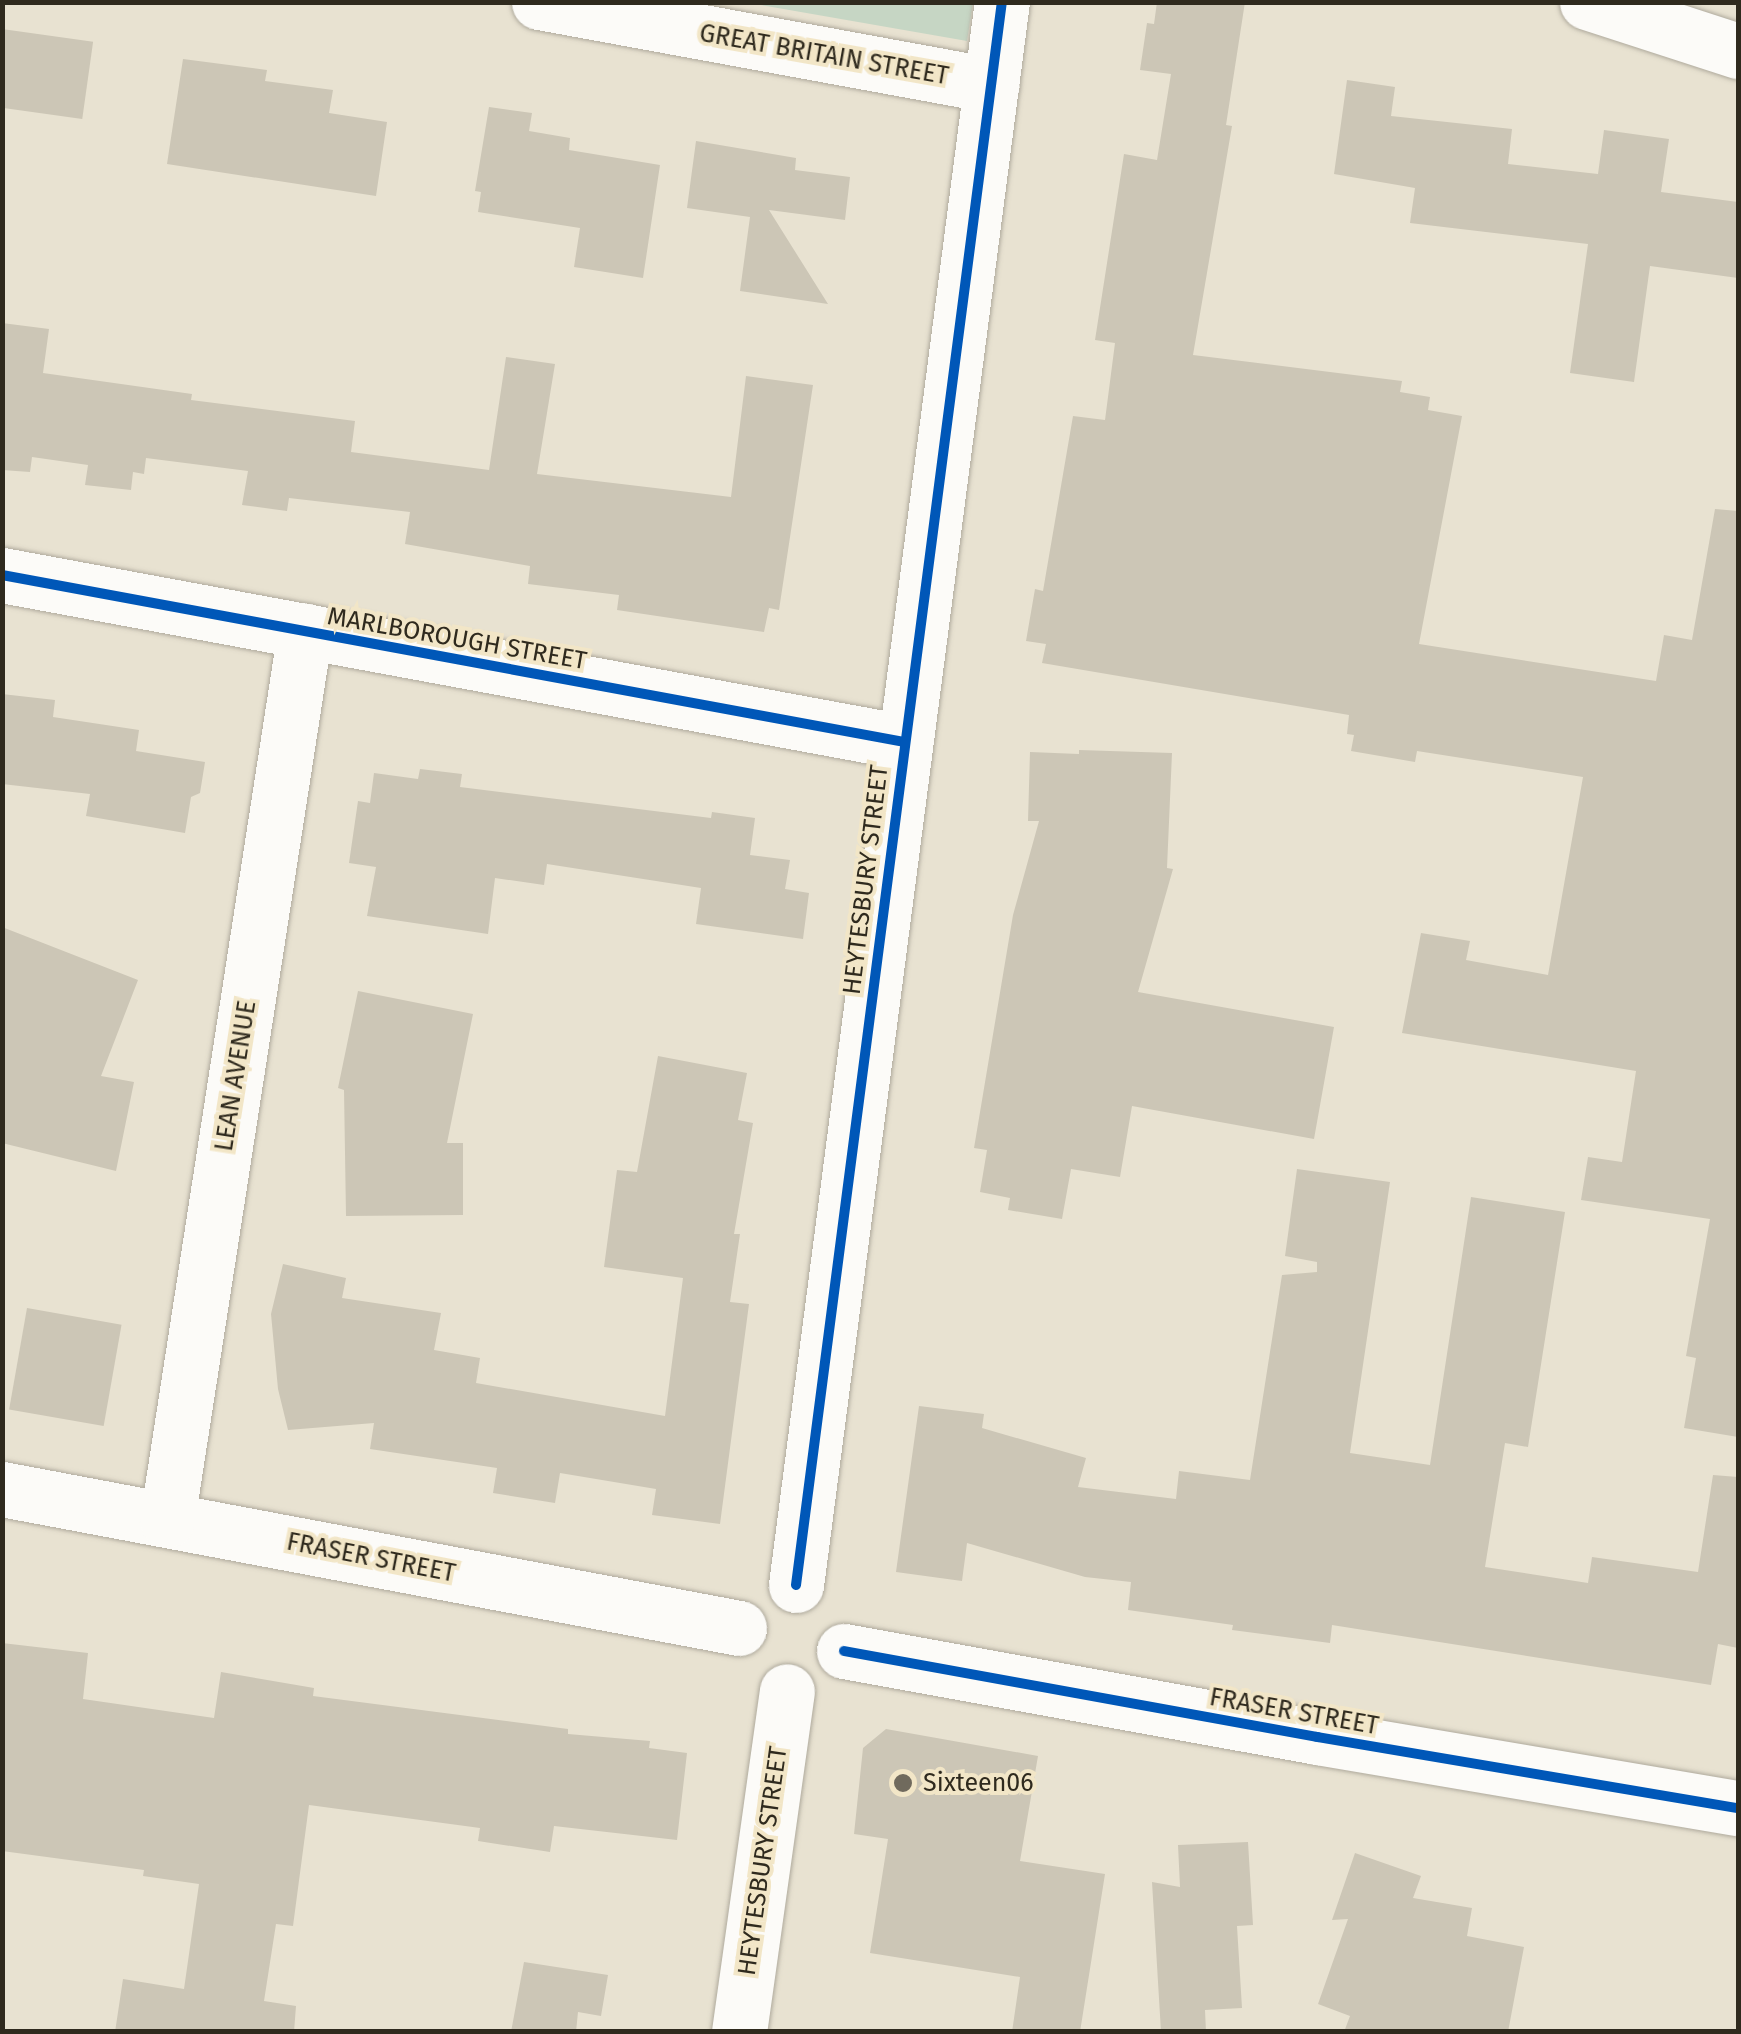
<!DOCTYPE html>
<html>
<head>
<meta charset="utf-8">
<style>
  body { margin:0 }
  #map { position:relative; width:1741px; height:2034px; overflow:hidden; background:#e8e2d1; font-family:"Fira Sans",sans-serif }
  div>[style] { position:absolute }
  .green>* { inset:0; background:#c6d6c4 }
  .building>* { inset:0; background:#ccc6b6; transform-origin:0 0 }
  .roads { filter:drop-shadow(0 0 2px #afaa9d) drop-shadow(0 0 2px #afaa9d) }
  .street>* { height:55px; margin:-27.5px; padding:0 27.5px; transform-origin:27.5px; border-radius:27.5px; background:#fcfbf8 }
  .cycleway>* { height:10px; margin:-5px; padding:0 5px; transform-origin:5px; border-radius:5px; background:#0057b8 }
  .dots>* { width:28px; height:28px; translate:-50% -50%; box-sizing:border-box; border:5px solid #f2e6c7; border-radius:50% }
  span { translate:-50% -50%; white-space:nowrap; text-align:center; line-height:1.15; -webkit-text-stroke:8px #f2e6c7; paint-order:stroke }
  .street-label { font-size:25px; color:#2f2a1e }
  .poi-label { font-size:25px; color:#2f2a1e }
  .left { translate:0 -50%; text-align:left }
  .frame { position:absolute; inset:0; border:5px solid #2f2a1e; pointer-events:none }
</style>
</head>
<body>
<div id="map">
  <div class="green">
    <i style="clip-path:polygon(749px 3px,973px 2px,973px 3px,967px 41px)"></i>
  </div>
  <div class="building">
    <i style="clip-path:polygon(1157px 2px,1245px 2px,1226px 125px,1232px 126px,1193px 355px,1402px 381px,1400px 392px,1430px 397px,1428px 410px,1462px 416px,1419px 644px,1656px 681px,1664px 635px,1692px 640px,1715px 509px,1738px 511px,1738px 1437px,1684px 1428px,1696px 1358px,1686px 1356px,1710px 1219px,1581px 1200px,1588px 1157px,1622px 1162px,1636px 1071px,1402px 1033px,1421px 933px,1470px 941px,1466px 960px,1548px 975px,1583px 777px,1417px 751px,1415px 762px,1351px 751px,1354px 735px,1347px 734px,1349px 715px,1042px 663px,1046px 644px,1026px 641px,1035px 589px,1043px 591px,1073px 416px,1105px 420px,1115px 343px,1095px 340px,1124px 154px,1157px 160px,1171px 74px,1140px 70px,1147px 23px,1154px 24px)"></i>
    <i style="left:2px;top:29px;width:92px;height:78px;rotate:8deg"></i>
    <i style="clip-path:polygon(183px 59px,267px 70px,265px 81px,333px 90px,329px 113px,387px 122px,376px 196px,167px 164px)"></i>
    <i style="clip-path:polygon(1347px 80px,1395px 87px,1391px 116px,1512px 129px,1508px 164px,1598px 174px,1604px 130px,1669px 139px,1661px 192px,1738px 202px,1738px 278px,1650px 266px,1634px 382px,1570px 373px,1588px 244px,1410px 223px,1415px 188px,1334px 174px)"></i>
    <i style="clip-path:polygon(489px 107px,532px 113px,529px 131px,570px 138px,569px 150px,660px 165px,643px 278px,574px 267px,580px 228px,478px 212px,481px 192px,475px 191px)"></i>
    <i style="clip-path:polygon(696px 141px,796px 158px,795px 170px,850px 177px,845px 220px,769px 210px,828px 304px,740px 291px,750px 217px,687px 208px)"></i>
    <i style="clip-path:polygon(2px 323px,49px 329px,43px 373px,192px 394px,191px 400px,355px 421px,351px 452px,489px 470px,506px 357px,555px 364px,537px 474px,731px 497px,746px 376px,813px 385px,779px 610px,769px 608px,764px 632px,617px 610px,619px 595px,528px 584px,530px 566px,405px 544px,410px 512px,289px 498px,287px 511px,242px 505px,248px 471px,146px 458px,144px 474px,133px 472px,131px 490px,85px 485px,88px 465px,32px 457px,30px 472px,2px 470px)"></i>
    <i style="clip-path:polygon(2px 694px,55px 700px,53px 717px,139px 730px,136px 751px,205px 762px,200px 793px,191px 797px,185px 833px,86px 816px,90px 794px,2px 784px)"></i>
    <i style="clip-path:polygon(1079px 750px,1172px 753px,1167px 868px,1173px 869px,1138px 992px,1334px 1027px,1314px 1139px,1132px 1106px,1120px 1177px,1071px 1169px,1062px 1219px,1008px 1210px,1010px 1198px,980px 1192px,987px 1150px,974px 1148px,1013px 915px,1039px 821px,1028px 821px,1030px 752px,1079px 754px)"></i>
    <i style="clip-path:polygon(420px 769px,462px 774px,460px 787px,711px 818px,712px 812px,755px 818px,750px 855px,790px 860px,785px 889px,809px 893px,803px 939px,696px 924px,701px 888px,547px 864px,544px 885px,495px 878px,488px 934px,367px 916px,376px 867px,349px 863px,358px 801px,370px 803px,374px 773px,418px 779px)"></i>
    <i style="clip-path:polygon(2px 927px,138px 980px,101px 1076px,134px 1082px,116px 1171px,2px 1143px)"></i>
    <i style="clip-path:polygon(358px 991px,473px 1014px,447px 1143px,463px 1143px,463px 1215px,346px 1216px,344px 1090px,338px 1088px)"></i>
    <i style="clip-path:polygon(658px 1056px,747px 1073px,738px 1120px,753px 1123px,734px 1234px,740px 1234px,730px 1302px,749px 1304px,720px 1524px,652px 1515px,656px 1489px,560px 1473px,555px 1503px,493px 1493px,497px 1468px,370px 1449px,374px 1423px,288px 1430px,278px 1389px,271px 1314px,283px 1264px,346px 1278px,342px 1298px,441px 1313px,434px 1350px,480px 1358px,476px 1383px,665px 1416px,683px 1278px,604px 1267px,617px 1170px,637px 1172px)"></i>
    <i style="clip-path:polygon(1297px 1169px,1390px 1182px,1350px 1453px,1430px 1465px,1471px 1197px,1565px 1212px,1528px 1447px,1505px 1443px,1485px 1567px,1588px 1583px,1592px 1557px,1698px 1572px,1713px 1475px,1738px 1477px,1738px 1648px,1718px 1644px,1711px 1685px,1332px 1625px,1330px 1643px,1232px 1630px,1233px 1625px,1128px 1610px,1131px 1582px,1085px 1577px,967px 1543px,962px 1581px,896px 1572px,919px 1406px,984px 1414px,982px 1428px,1086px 1458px,1078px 1487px,1176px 1499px,1179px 1471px,1250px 1480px,1282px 1275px,1317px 1272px,1317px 1262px,1285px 1256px)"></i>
    <i style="left:27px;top:1308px;width:96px;height:103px;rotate:10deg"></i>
    <i style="clip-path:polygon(2px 1643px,88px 1653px,83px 1699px,214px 1718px,221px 1672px,314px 1688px,313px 1696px,568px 1729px,568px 1734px,650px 1741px,649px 1748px,687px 1753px,677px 1840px,554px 1826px,550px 1852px,478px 1841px,480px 1828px,309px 1805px,293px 1926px,276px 1924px,264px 2001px,296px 2006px,294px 2032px,115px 2032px,123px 1979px,184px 1989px,199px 1884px,143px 1876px,144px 1870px,2px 1851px)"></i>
    <i style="clip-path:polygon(886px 1729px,1038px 1756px,1020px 1861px,1105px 1874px,1080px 2032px,1012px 2032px,1020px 1977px,870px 1953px,888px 1839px,854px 1834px,863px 1748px)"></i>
    <i style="clip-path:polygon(1248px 1842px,1253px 1925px,1237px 1926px,1242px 2008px,1205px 2010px,1206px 2032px,1161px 2032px,1152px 1882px,1180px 1887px,1178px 1845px)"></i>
    <i style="clip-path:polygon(1355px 1853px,1421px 1876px,1413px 1898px,1472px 1908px,1467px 1936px,1524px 1947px,1508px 2032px,1344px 2032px,1350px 2016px,1318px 2004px,1348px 1919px,1332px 1920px)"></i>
    <i style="clip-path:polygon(524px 1962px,608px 1975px,601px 2016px,578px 2012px,576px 2032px,511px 2032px)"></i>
  </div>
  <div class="roads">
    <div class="street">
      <i style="left:539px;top:2px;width:460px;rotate:10.4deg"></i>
      <i style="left:1587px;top:2px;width:159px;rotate:18deg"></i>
      <i style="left:2px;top:575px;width:917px;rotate:10.49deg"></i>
      <i style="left:2px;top:1489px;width:750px;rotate:10.68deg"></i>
      <i style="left:167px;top:1520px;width:900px;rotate:-81.18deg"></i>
      <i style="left:796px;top:1585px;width:1596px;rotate:-82.59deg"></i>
      <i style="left:844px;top:1651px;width:481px;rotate:10.3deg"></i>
      <i style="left:1317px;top:1737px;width:427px;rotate:9.6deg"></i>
      <i style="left:739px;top:2032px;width:344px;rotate:-82deg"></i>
    </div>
  </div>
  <div class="cycleway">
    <i style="left:2px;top:575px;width:917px;rotate:10.49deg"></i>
    <i style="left:796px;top:1585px;width:1596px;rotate:-82.59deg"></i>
    <i style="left:844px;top:1651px;width:481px;rotate:10.3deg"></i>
    <i style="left:1317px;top:1737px;width:427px;rotate:9.6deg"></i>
  </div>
  <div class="dots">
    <i style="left:903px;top:1783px;background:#706a5d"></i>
  </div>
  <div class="street-label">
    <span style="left:824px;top:55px;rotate:10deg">GREAT BRITAIN STREET</span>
    <span style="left:457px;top:639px;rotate:10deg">MARLBOROUGH STREET</span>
    <span style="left:866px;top:880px;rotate:-83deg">HEYTESBURY STREET</span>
    <span style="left:236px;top:1076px;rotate:-81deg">LEAN AVENUE</span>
    <span style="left:371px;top:1558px;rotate:11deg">FRASER STREET</span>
    <span style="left:1294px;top:1712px;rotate:10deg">FRASER STREET</span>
    <span style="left:763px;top:1861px;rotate:-82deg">HEYTESBURY STREET</span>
  </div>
  <div class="poi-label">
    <span class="left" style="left:923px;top:1783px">Sixteen06</span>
  </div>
  <div class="frame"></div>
</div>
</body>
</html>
